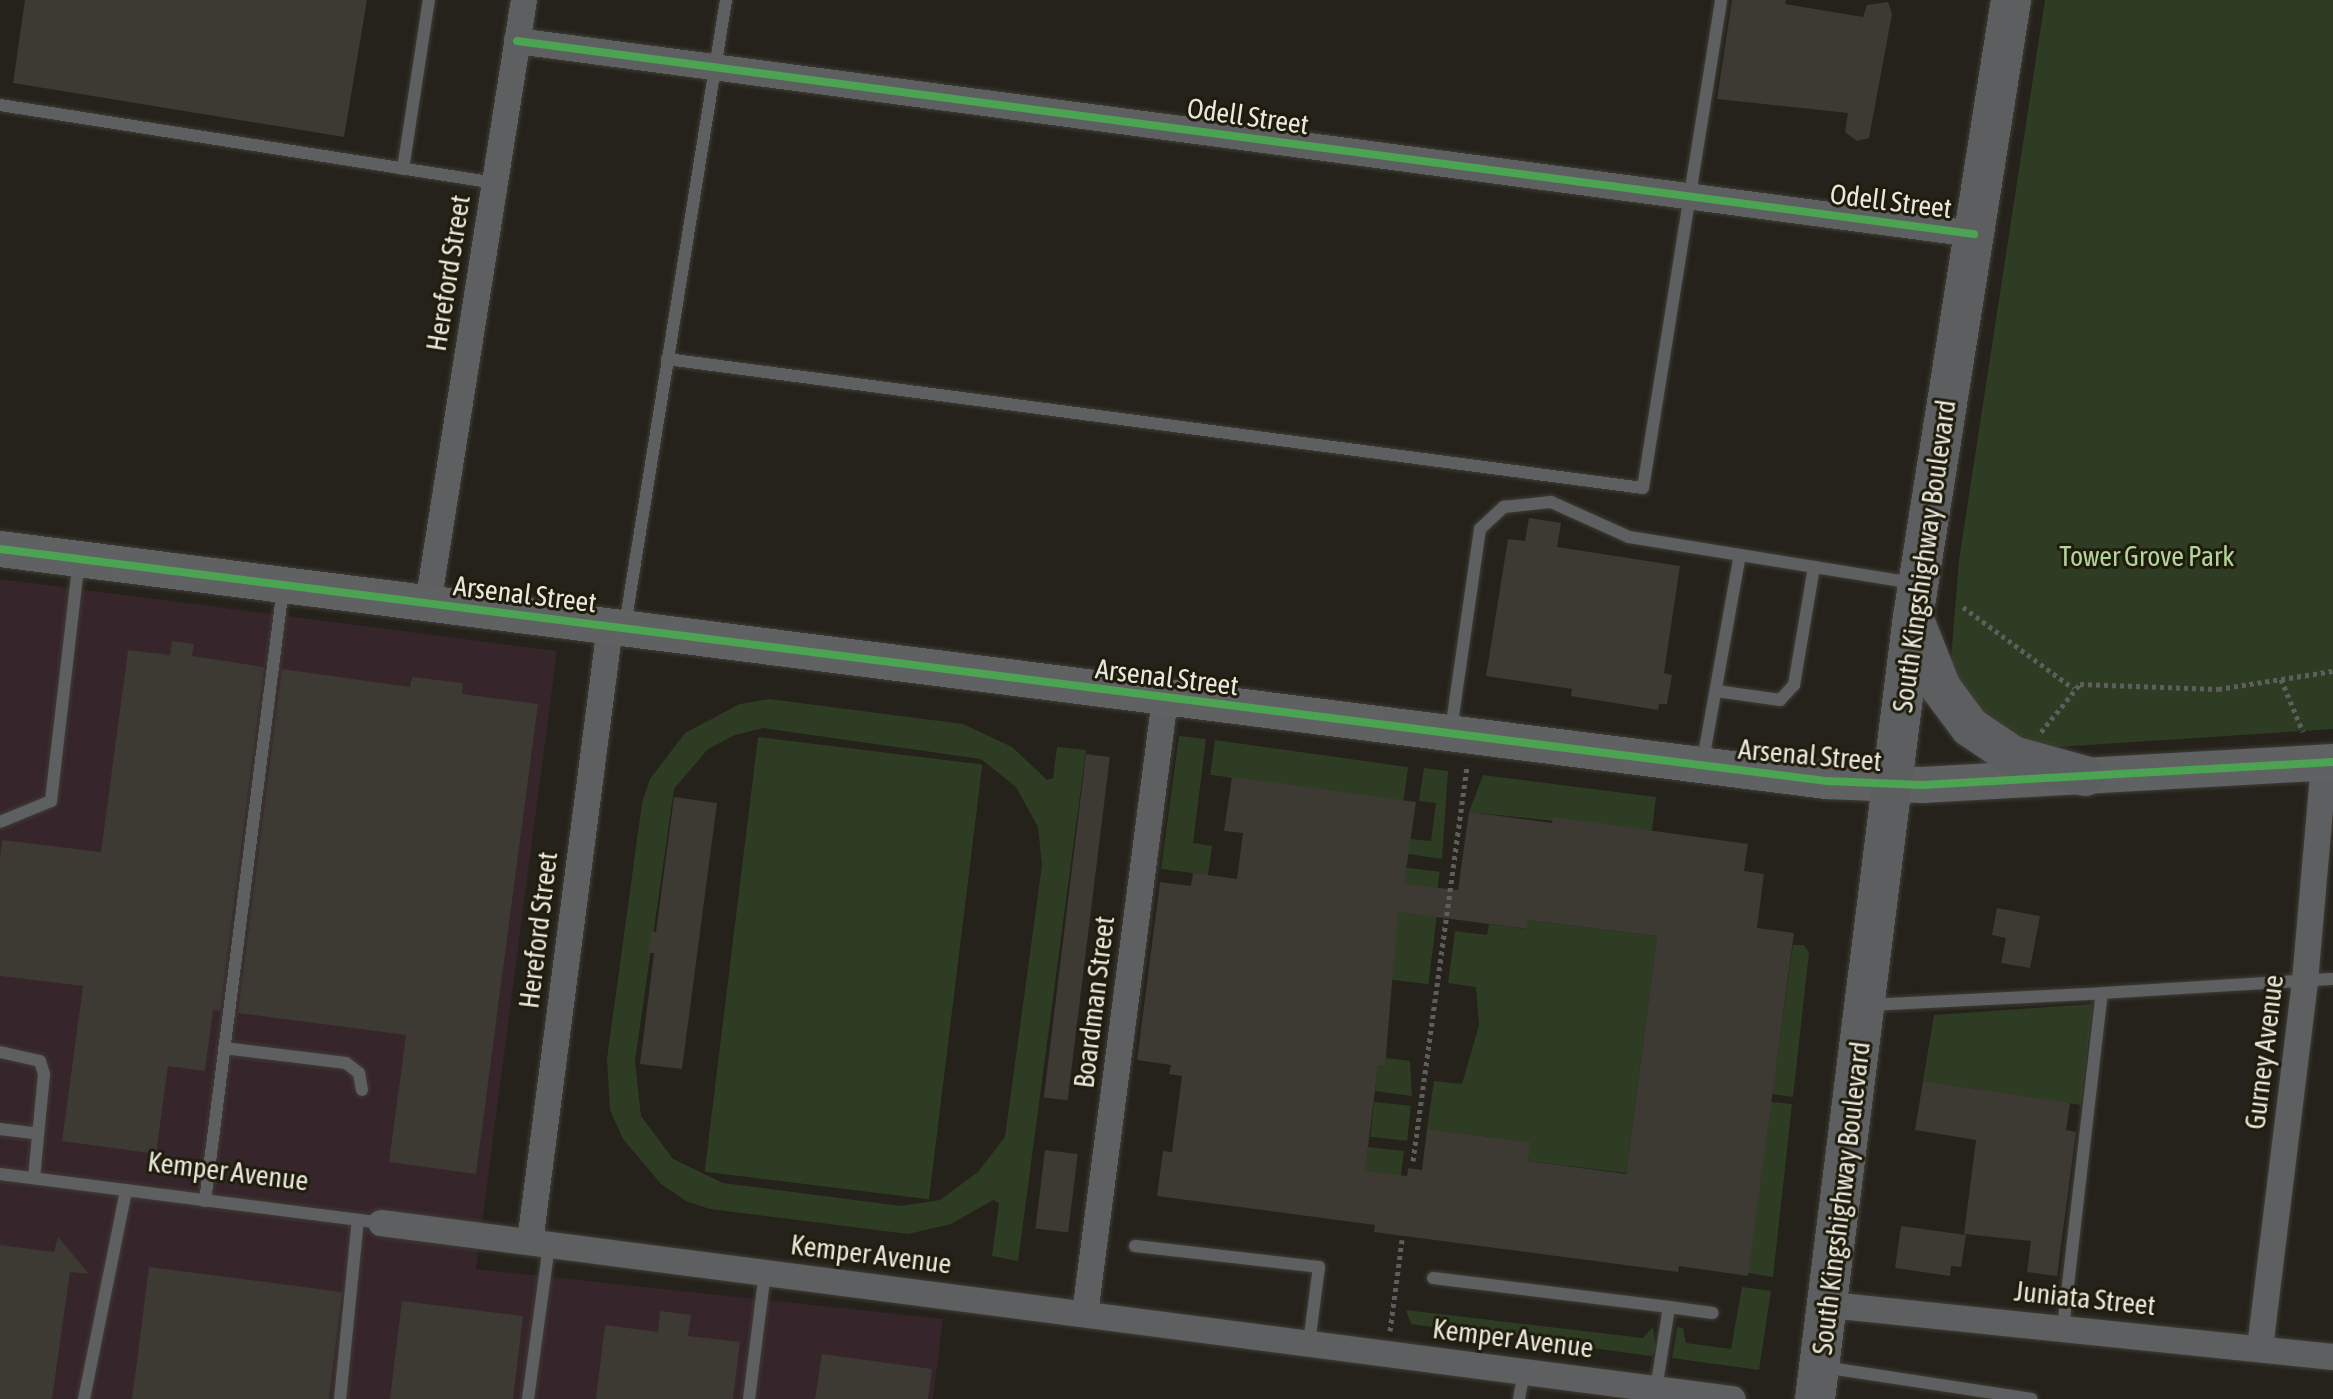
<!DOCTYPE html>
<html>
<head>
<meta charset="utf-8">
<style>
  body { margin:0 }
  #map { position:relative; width:2333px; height:1399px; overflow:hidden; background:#24221a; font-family:"Asap Condensed",sans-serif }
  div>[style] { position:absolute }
  .industrial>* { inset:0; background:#36252a }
  .green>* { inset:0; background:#2f3c24; transform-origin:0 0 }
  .building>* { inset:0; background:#3c3a33; transform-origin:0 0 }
  .path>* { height:5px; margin-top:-2.5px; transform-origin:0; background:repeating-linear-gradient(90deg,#5d5e5d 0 4px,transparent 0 8px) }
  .roads { filter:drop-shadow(0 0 2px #3f3d36) drop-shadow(0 0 2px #3f3d36) }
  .service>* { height:12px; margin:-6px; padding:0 6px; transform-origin:6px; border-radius:6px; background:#5d5f61 }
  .minor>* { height:26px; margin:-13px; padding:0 13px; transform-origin:13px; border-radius:13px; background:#5d5f61 }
  .secondary>* { height:36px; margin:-18px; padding:0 18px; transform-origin:18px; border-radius:18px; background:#5f6163 }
  .primary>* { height:40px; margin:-20px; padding:0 20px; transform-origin:20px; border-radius:20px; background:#5d5e60 }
  .cycleway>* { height:8px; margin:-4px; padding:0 4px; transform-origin:4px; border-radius:4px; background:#4ca352 }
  span { translate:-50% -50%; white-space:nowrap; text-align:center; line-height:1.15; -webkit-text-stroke:6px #1f1c0c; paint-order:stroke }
  .street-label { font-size:28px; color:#eae8de }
  .park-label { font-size:28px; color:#b2d39c }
</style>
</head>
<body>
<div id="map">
  <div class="industrial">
    <i style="clip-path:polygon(0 579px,557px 651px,476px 1269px,943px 1319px,933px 1399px,0 1399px)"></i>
  </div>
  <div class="green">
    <i style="clip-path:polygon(2045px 0,2333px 0,2333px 729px,2041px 748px,2019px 743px,1958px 690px,1951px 659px,1959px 560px)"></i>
    <i style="clip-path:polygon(evenodd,769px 699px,963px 724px,1012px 747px,1047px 780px,1053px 778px,1057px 747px,1086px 750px,1018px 1261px,992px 1256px,999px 1203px,993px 1200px,951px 1224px,908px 1234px,710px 1209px,686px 1201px,661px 1184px,623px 1139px,610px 1110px,607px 1059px,642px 803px,650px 779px,685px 733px,740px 704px,769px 699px,763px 728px,981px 759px,1016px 787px,1038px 827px,1042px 865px,1005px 1137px,978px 1172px,940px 1200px,901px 1206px,723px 1183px,673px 1159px,641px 1116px,635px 1061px,674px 789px,708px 749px,735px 735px,763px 728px)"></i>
    <i style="clip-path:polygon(1179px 736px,1206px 739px,1193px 843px,1212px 846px,1208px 875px,1161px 869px)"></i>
    <i style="left:758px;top:737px;width:226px;height:438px;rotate:7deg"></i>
    <i style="left:1215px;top:740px;width:195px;height:35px;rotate:8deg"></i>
    <i style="clip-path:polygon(1424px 768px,1448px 771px,1442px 859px,1408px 854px,1410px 839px,1431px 841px,1436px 803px,1419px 801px)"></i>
    <i style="clip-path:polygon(1483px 775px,1656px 797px,1652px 831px,1469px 812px)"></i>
    <i style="left:1400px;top:867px;width:40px;height:28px;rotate:7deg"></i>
    <i style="left:1398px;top:912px;width:39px;height:68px;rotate:7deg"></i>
    <i style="clip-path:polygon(1528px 920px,1657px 936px,1626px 1173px,1528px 1161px,1530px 1142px,1427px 1129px,1434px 1081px,1462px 1084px,1479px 1025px,1476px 987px,1448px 983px,1455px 931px,1487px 935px,1489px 924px,1526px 929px)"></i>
    <i style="clip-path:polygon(1793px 945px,1804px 945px,1809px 953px,1793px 1097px,1772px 1094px)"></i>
    <i style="clip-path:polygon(2093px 1004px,2081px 1105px,1923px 1081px,1934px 1015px)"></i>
    <i style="clip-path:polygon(1386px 1058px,1410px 1061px,1412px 1096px,1375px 1091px,1378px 1066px,1385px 1067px)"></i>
    <i style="left:1374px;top:1102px;width:37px;height:35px;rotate:6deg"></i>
    <i style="clip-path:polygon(1771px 1102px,1792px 1104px,1773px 1277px,1748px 1273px)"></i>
    <i style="clip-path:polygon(1368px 1147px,1404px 1151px,1401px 1175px,1364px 1175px)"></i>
    <i style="clip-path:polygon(1742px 1287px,1771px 1291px,1759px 1370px,1672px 1358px,1677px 1327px,1683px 1328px,1686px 1343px,1731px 1349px)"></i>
    <i style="clip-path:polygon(1406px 1310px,1643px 1338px,1653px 1327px,1656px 1348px,1652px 1356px,1411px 1324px)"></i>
  </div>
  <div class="building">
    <i style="clip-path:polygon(25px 0,367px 0,344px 137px,13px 83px)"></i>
    <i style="clip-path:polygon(1732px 0,1786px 0,1785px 4px,1863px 17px,1867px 5px,1888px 2px,1892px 14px,1869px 138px,1857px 141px,1845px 132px,1848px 113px,1717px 99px)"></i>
    <i style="clip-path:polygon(1529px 518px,1561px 523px,1557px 547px,1680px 566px,1664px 673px,1672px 675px,1667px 704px,1659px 704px,1658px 710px,1571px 696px,1572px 689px,1486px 676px,1508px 539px,1525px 541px)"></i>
    <i style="clip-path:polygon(172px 641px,194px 644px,192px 656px,264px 667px,220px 1011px,213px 1010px,205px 1071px,168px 1066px,156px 1154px,62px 1141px,83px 986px,0 976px,0 859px,2px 840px,101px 852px,128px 650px,170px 655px)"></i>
    <i style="clip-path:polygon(282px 669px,410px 687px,412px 677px,463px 683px,462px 694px,538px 704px,476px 1174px,389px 1162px,406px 1035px,238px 1013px)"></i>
    <i style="left:1086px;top:754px;width:24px;height:346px;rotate:7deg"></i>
    <i style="clip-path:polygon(evenodd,1232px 777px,1416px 802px,1404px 884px,1458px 890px,1469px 812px,1552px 823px,1553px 817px,1748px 844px,1744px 871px,1764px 874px,1757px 928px,1794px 933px,1748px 1276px,1679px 1266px,1678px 1272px,1374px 1232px,1375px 1225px,1157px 1196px,1163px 1151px,1172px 1152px,1182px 1076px,1169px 1074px,1171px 1065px,1137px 1060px,1160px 882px,1191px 886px,1193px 873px,1237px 879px,1243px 833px,1224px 831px,1232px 777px,1398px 912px,1527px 929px,1528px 920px,1657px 936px,1626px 1174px,1528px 1161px,1531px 1142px,1427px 1129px,1422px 1170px,1408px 1168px,1407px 1176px,1365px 1171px,1378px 1066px,1385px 1067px,1398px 912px)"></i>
    <i style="clip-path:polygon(674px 797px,717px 803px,682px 1069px,640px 1064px,654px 953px,648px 953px,651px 931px,656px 932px)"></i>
    <i style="clip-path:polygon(1997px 908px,2040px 916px,2030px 968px,2001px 963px,2006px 938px,1992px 935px)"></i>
    <i style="clip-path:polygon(1923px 1081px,2070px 1103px,2066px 1130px,2076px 1132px,2057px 1276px,2027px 1272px,2031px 1241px,1964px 1234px,1976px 1140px,1915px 1130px)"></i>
    <i style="left:1045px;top:1150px;width:33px;height:79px;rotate:7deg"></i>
    <i style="clip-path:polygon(1901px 1226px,1966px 1235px,1961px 1267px,1951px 1266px,1950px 1276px,1895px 1268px)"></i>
    <i style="clip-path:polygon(58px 1237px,89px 1274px,70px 1272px,52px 1399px,0 1399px,0 1245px,54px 1252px)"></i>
    <i style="clip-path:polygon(149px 1267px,342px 1292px,329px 1399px,132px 1399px)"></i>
    <i style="clip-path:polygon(402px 1301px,523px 1316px,513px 1399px,390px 1399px)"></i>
    <i style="clip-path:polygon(660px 1311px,691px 1315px,688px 1336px,740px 1342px,733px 1399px,596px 1399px,605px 1325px,658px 1332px)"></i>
    <i style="clip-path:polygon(822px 1354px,932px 1369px,928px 1399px,815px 1399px)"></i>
  </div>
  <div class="path">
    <i style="left:1963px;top:607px;width:137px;rotate:36.4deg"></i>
    <i style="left:2281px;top:679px;width:57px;rotate:67.5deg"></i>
    <i style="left:2041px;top:732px;width:62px;rotate:-50.9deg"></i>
    <i style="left:2080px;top:684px;width:138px;rotate:2.1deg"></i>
    <i style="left:2218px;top:689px;width:116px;rotate:-8.9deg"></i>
    <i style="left:1413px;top:1161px;width:400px;rotate:-82.2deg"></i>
    <i style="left:1390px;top:1331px;width:92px;rotate:-82.5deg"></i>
  </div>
  <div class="roads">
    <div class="service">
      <i style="left:0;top:105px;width:501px;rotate:8.95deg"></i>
      <i style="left:403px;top:169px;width:171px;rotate:-81.3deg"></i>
      <i style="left:667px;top:359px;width:984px;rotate:7.53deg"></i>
      <i style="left:1643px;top:488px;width:494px;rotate:-80.9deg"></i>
      <i style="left:625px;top:625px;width:633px;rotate:-80.82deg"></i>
      <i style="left:1716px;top:691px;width:65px;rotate:8deg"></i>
      <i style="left:1780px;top:700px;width:21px;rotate:-47deg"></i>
      <i style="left:1794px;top:685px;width:120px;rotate:-80.4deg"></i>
      <i style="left:1451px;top:730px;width:203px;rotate:-81.8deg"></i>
      <i style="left:1480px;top:529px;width:33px;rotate:-43deg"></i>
      <i style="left:1504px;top:507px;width:47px;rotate:-6.1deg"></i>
      <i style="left:1551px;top:502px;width:85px;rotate:24.2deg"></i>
      <i style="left:1629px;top:537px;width:289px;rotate:9.2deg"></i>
      <i style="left:1703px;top:760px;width:208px;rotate:-79.8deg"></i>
      <i style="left:0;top:822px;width:55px;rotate:-22.4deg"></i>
      <i style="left:51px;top:801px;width:243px;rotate:-83.4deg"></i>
      <i style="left:1869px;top:1005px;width:233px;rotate:-2.9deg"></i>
      <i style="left:224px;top:1048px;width:123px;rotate:7deg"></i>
      <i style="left:346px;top:1063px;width:16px;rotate:38deg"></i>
      <i style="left:359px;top:1073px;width:17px;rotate:80deg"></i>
      <i style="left:0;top:1052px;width:41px;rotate:12.7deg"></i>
      <i style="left:40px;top:1061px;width:14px;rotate:73deg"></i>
      <i style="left:44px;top:1074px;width:104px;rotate:95.5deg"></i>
      <i style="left:0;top:1129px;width:38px;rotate:7deg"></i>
      <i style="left:0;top:1174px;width:384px;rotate:7.3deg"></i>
      <i style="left:205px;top:1201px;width:618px;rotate:-82.75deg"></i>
      <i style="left:1135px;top:1246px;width:185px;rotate:6.5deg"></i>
      <i style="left:1319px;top:1267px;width:77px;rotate:97.5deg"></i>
      <i style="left:1433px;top:1278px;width:238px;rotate:7deg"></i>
      <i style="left:1669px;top:1307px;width:83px;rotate:99deg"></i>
      <i style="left:1669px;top:1307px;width:44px;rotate:7.8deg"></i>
      <i style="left:2063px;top:1328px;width:337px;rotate:-83.4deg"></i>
      <i style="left:2102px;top:993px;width:231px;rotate:-3.5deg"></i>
      <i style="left:1823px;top:1367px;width:211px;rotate:8.7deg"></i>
      <i style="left:84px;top:1399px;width:213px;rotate:-78.6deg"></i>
      <i style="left:340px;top:1399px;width:180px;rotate:-84.3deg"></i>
      <i style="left:528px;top:1399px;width:155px;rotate:-82.2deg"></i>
      <i style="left:749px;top:1399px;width:128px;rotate:-82.8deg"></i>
      <i style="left:1519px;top:1399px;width:28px;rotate:-80deg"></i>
    </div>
    <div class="minor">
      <i style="left:517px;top:41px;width:1470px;rotate:7.55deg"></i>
      <i style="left:428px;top:604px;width:612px;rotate:-80.97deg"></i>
      <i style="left:381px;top:1223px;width:1363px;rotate:7.42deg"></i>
      <i style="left:530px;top:1242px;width:620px;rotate:-82.59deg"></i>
      <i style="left:1830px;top:1305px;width:506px;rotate:5.9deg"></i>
      <i style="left:1085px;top:1314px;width:620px;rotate:-82.59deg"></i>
      <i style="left:2260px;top:1348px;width:370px;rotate:-83deg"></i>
      <i style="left:2305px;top:981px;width:219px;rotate:-85deg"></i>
    </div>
    <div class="secondary">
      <i style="left:0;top:549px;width:1842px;rotate:7.24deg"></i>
      <i style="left:1827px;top:781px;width:95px;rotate:2.4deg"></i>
      <i style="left:1922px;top:785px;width:412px;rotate:-3.2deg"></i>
    </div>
    <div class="primary">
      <i style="left:1914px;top:620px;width:73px;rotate:68.3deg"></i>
      <i style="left:1941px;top:688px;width:49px;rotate:53.4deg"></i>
      <i style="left:1970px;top:727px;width:52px;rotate:34deg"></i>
      <i style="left:2013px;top:756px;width:75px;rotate:15.5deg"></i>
      <i style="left:1815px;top:1399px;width:788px;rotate:-82.86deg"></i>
      <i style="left:1913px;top:617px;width:625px;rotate:-80.97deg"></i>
    </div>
  </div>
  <div class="cycleway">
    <i style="left:517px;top:41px;width:1470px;rotate:7.55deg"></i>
    <i style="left:0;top:549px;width:1842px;rotate:7.24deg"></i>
    <i style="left:1827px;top:781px;width:95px;rotate:2.4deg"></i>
    <i style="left:1922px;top:785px;width:412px;rotate:-3.2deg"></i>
  </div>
  <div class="street-label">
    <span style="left:1248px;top:116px;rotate:8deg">Odell Street</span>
    <span style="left:1891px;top:201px;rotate:7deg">Odell Street</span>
    <span style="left:448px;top:273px;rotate:-81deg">Hereford Street</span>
    <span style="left:1924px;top:556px;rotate:-82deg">South Kingshighway Boulevard</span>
    <span style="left:525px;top:594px;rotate:7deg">Arsenal Street</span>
    <span style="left:1167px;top:677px;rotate:7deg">Arsenal Street</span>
    <span style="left:1810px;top:755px;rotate:5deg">Arsenal Street</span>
    <span style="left:538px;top:930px;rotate:-83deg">Hereford Street</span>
    <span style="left:1094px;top:1002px;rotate:-83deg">Boardman Street</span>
    <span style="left:2264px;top:1052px;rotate:-83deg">Gurney Avenue</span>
    <span style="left:228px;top:1171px;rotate:7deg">Kemper Avenue</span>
    <span style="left:1841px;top:1198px;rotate:-83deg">South Kingshighway Boulevard</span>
    <span style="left:871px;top:1254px;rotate:7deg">Kemper Avenue</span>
    <span style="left:2085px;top:1298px;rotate:6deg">Juniata Street</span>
    <span style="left:1513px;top:1338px;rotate:7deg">Kemper Avenue</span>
  </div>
  <div class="park-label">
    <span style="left:2147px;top:556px">Tower Grove Park</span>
  </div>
</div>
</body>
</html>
